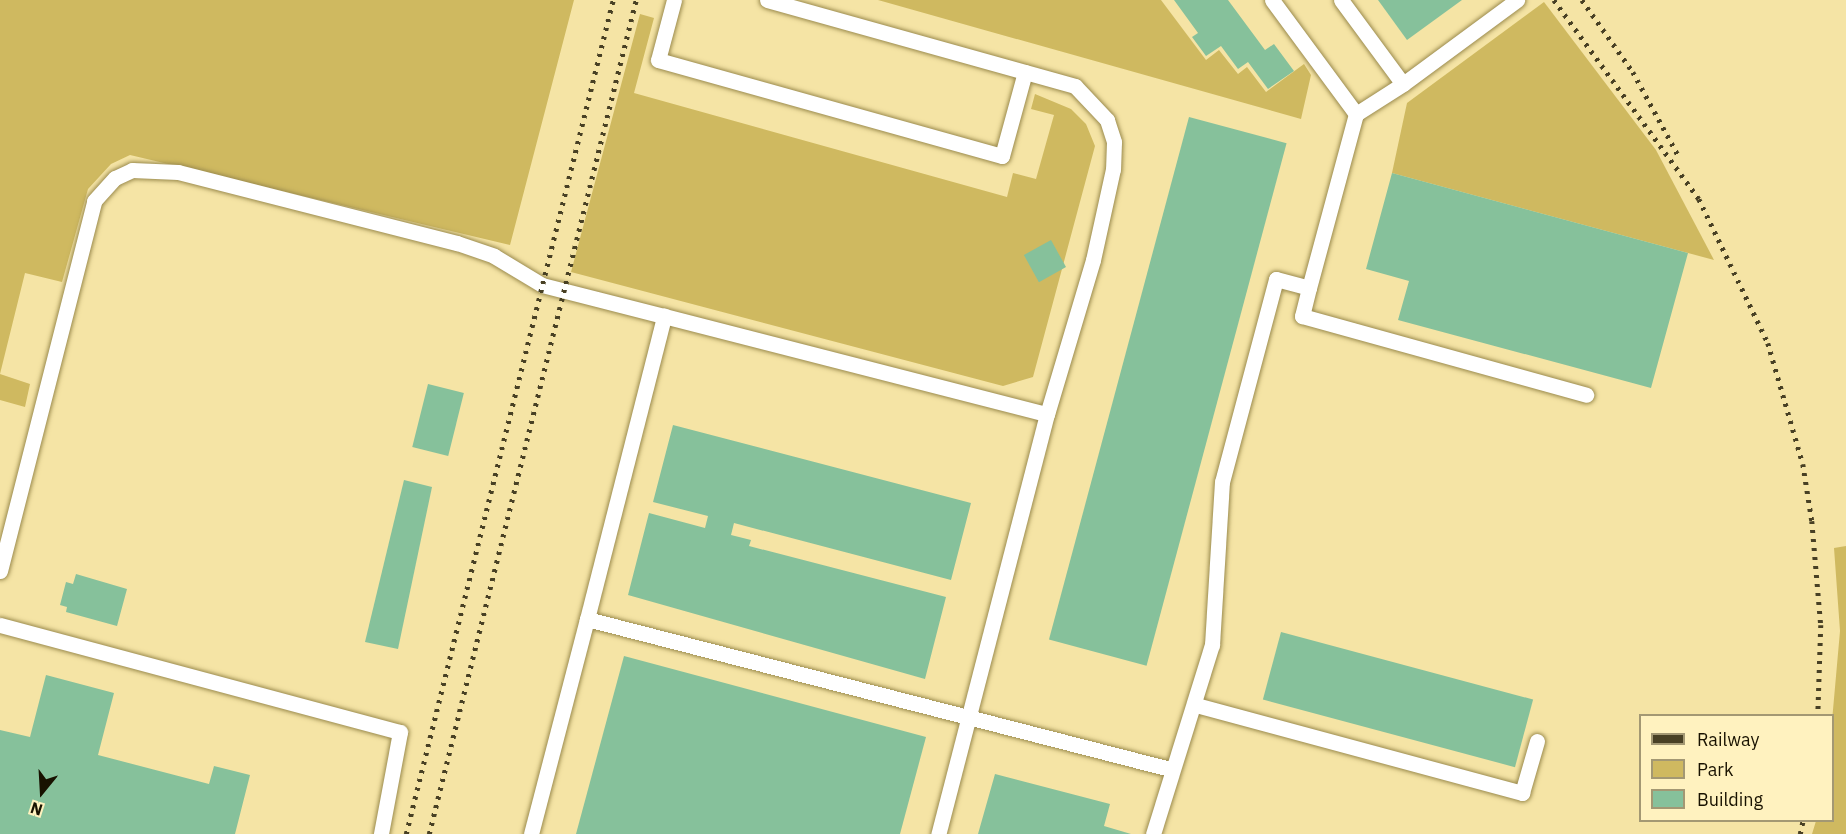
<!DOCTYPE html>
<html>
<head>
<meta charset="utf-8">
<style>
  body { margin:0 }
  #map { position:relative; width:1846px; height:834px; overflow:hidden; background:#f5e4a5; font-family:"IBM Plex Sans",sans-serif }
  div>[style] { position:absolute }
  .green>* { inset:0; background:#cfb960 }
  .building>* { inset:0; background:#86c19b; transform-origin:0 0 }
  .roads { filter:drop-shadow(0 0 2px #9b8b4e) drop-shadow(0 0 2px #9b8b4e) }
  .lane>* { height:15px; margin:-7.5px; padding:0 7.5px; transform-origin:7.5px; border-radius:7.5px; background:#fff }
  .rail>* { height:4.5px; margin-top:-2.25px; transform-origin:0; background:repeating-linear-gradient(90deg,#484024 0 3px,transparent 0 9px) }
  span { translate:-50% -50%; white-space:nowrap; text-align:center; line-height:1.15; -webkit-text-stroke:5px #fff2bf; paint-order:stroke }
  .legend { position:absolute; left:1639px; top:714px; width:195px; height:108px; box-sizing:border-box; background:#fff2bf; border:2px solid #a39873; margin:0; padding:8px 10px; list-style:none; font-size:18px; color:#181200 }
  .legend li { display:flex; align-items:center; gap:12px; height:30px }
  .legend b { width:30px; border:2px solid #a39873 }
  .north { position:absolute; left:12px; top:762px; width:60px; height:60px; -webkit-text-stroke:4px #fff2bf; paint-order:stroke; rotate:198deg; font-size:16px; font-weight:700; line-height:24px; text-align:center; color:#181200 }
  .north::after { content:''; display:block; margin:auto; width:21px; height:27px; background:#181200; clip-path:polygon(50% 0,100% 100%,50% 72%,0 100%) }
</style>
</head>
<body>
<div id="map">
  <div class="green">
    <i style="clip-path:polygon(0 0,574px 0,510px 245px,130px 155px,111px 164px,88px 189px,62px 282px,25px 273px,0 374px,30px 384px,25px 407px,0 400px)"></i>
    <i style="clip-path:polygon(878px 0,1161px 0,1206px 60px,1219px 50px,1238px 74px,1247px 67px,1266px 92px,1304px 64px,1311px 75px,1301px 119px)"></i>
    <i style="clip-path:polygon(1544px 2px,1656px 150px,1714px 260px,1392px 173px,1407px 103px)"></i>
    <i style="clip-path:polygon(640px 14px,654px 18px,634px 93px,1007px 197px,1013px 173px,1036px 179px,1054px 115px,1031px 109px,1035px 94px,1071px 109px,1086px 124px,1095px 146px,1033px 377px,1003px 386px,571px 272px)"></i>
    <i style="clip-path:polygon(1846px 546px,1846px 834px,1812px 834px,1816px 821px,1832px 820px,1832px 721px,1840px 631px,1834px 548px)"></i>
  </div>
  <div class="building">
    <i style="clip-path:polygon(1174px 0,1228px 0,1265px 50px,1274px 44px,1294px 71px,1268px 89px,1248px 62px,1238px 69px,1221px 46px,1206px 56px,1192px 37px,1198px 33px)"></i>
    <i style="clip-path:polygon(1378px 0,1462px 0,1407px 40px)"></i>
    <i style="left:1189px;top:117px;width:101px;height:541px;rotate:15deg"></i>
    <i style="clip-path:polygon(1392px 173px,1688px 253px,1651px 388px,1398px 320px,1409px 281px,1366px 269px)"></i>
    <i style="left:1051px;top:240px;width:31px;height:31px;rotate:61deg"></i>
    <i style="left:428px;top:384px;width:37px;height:65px;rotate:14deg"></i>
    <i style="clip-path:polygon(673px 425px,971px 503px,951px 580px,734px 523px,731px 535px,751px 540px,749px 546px,946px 597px,925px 679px,628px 595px,649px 513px,705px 528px,708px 516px,653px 502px)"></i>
    <i style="clip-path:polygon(404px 480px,432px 487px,398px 649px,365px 642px)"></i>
    <i style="clip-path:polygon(76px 574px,127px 589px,117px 626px,66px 612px,67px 607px,60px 605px,66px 582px,73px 584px)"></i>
    <i style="left:1281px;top:632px;width:261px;height:70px;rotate:15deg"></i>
    <i style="clip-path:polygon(624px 656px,926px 737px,900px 834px,576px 834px)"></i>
    <i style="clip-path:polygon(46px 675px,114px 693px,98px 755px,209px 784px,214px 766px,250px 775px,235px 834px,0 834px,0 730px,30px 737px)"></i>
    <i style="clip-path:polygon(995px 774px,1110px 804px,1104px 826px,1131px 834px,978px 834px)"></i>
  </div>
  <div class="roads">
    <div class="lane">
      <i style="left:674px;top:0;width:62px;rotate:104.9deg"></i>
      <i style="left:658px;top:60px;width:357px;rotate:15.6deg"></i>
      <i style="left:1002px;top:156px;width:87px;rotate:-74.7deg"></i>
      <i style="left:767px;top:0;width:320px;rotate:15.6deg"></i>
      <i style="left:1075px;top:86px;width:47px;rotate:46.7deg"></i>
      <i style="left:1107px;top:120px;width:23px;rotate:72deg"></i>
      <i style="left:1114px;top:142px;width:27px;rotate:92deg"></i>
      <i style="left:1113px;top:169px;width:93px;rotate:102.4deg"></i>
      <i style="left:1093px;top:260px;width:161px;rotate:106.6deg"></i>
      <i style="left:1047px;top:414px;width:434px;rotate:104.5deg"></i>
      <i style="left:1272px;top:0;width:142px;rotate:53.6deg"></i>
      <i style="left:1341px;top:0;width:104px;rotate:53.6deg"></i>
      <i style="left:1403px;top:84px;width:142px;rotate:-36.4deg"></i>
      <i style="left:1309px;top:288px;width:29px;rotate:104deg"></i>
      <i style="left:1302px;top:316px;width:295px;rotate:15.5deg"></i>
      <i style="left:0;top:571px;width:382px;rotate:-75.7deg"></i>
      <i style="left:94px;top:201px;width:31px;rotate:-48deg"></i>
      <i style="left:115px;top:178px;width:19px;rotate:-25deg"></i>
      <i style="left:132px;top:170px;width:46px;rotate:2.5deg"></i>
      <i style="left:178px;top:172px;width:288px;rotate:14.3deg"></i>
      <i style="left:457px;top:243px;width:39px;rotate:19deg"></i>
      <i style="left:494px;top:256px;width:56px;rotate:31.1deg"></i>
      <i style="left:542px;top:285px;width:126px;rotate:14.3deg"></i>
      <i style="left:587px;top:619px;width:313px;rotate:-75.7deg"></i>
      <i style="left:664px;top:316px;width:395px;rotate:14.4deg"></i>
      <i style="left:0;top:625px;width:414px;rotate:15deg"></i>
      <i style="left:400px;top:732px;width:104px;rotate:100.6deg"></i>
      <i style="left:1196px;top:705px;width:338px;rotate:15.1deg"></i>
      <i style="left:1522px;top:793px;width:54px;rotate:-73.9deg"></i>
      <i style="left:531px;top:834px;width:222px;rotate:-75.4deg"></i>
      <i style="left:587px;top:619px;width:602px;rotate:14.43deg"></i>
      <i style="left:1153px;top:834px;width:198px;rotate:-72.7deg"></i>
      <i style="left:1212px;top:645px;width:163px;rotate:-86.5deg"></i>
      <i style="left:1222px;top:482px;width:210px;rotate:-75.1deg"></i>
      <i style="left:1276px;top:279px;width:34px;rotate:15deg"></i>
      <i style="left:1309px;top:288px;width:180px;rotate:-74.9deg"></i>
      <i style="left:1356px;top:114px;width:56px;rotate:-32.6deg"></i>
    </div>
  </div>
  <div class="rail">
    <i style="left:1554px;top:0;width:246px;rotate:53.9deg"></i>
    <i style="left:1699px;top:199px;width:160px;rotate:64.4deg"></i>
    <i style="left:1768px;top:343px;width:126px;rotate:73.9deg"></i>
    <i style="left:1803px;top:464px;width:58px;rotate:81deg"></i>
    <i style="left:1812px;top:521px;width:104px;rotate:85.1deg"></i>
    <i style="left:1821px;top:625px;width:91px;rotate:91.9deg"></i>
    <i style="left:1582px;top:0;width:88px;rotate:54.7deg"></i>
    <i style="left:1633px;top:72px;width:94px;rotate:61.5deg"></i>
    <i style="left:406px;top:834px;width:859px;rotate:-76.06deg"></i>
    <i style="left:429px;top:834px;width:859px;rotate:-76.06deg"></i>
    <i style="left:1800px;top:834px;width:14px;rotate:-78deg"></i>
  </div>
  <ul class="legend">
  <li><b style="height:8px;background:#484024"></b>Railway</li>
  <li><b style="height:16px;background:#cfb960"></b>Park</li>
  <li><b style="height:16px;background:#86c19b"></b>Building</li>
  </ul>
  <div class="north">N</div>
</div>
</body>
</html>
